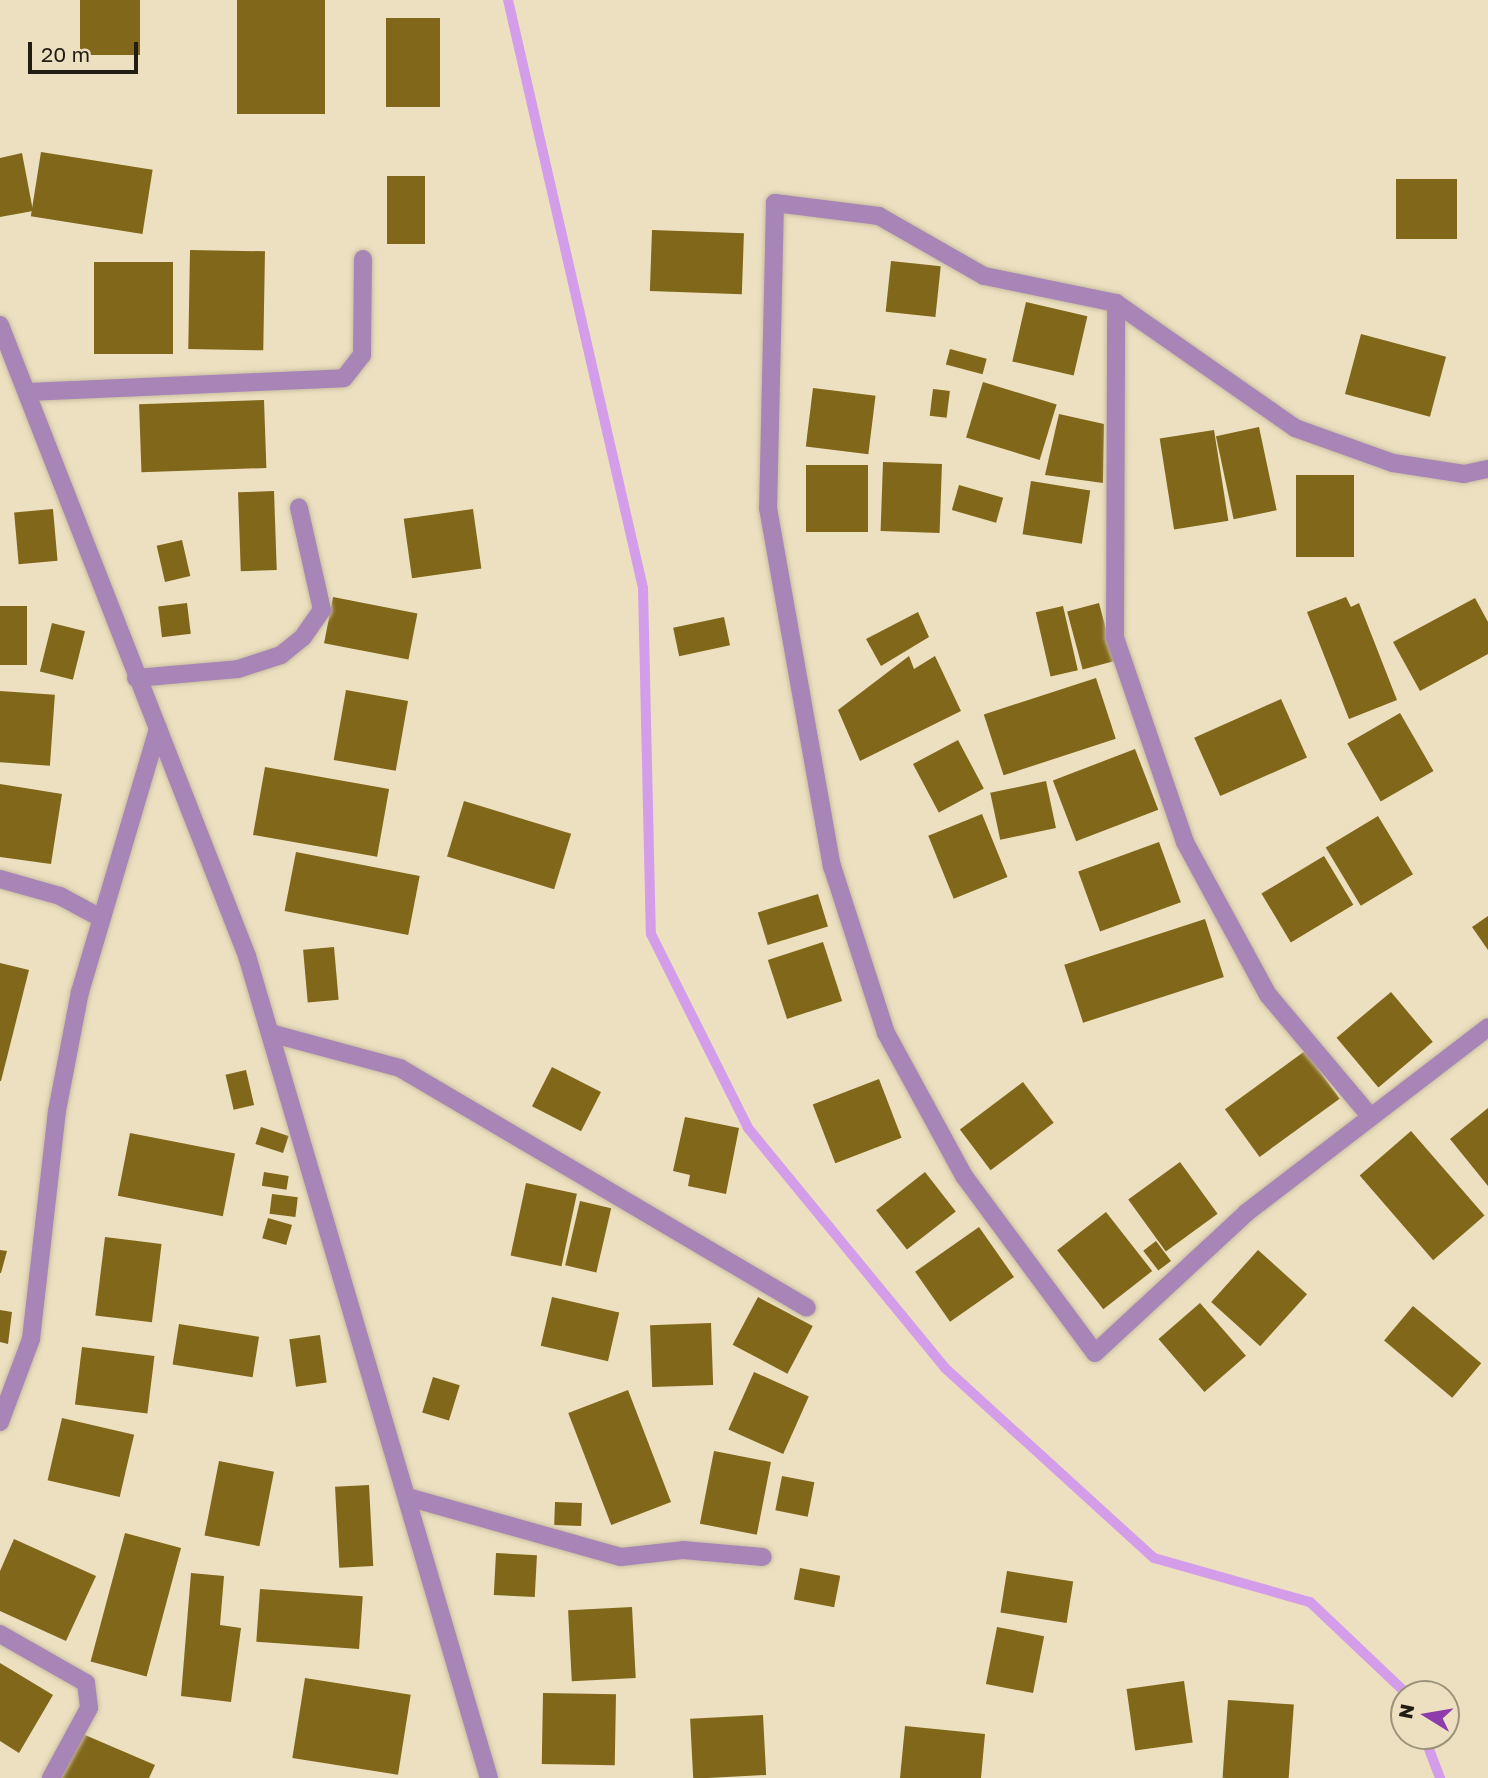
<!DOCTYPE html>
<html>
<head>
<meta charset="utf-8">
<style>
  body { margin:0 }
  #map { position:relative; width:1488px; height:1778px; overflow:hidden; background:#ece0c0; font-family:"Golos Text",sans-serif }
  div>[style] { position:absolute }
  .stream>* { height:10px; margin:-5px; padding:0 5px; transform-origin:5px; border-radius:5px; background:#d49dea }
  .building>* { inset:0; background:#816719; transform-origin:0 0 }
  .roads { filter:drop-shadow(0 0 2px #c8bda1) drop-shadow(0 0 2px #c8bda1) }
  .minor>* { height:18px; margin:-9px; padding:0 9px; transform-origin:9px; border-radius:9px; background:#a885b7 }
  span { translate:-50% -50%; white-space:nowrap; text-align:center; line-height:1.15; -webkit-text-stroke:6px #ece0c0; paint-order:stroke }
  .north { position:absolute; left:1390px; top:1680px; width:70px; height:70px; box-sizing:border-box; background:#ece0c0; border:2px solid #9b927a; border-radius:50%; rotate:281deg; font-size:19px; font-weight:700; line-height:28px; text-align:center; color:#221d12 }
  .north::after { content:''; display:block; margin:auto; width:24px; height:32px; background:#8d3cab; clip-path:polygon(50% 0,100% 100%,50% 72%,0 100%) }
  .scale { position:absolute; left:28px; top:42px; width:110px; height:32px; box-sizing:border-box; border:4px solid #221d12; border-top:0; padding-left:9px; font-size:21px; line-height:24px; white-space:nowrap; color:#221d12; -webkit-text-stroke:5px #ece0c0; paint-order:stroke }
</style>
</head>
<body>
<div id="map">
  <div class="stream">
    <i style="left:508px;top:0;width:603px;rotate:77.07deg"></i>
    <i style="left:643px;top:588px;width:346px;rotate:88.7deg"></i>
    <i style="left:651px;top:934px;width:217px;rotate:63.4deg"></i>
    <i style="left:748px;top:1128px;width:310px;rotate:50.6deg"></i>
    <i style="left:945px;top:1368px;width:282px;rotate:42.3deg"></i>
    <i style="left:1154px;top:1558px;width:162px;rotate:15.8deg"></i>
    <i style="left:1310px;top:1602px;width:134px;rotate:43.5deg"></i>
    <i style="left:1424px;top:1736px;width:45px;rotate:69.1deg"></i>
  </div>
  <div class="building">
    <i style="left:80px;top:0;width:60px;height:55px"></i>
    <i style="left:237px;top:0;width:88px;height:114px"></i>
    <i style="left:440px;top:18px;width:89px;height:54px;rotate:90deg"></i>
    <i style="left:41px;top:152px;width:113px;height:65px;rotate:9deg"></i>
    <i style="clip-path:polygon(22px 153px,33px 211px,0 217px,0 158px)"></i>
    <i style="left:387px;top:176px;width:38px;height:68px"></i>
    <i style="left:1457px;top:179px;width:60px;height:61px;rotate:90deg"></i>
    <i style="left:652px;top:230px;width:92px;height:61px;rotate:2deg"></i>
    <i style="left:190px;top:250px;width:75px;height:99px;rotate:1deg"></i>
    <i style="left:891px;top:261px;width:50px;height:51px;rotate:6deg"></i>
    <i style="left:94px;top:262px;width:79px;height:92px"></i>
    <i style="left:1026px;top:302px;width:63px;height:61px;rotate:13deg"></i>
    <i style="left:1361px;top:334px;width:88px;height:62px;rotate:15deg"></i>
    <i style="left:950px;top:349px;width:38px;height:16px;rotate:15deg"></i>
    <i style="left:983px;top:382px;width:77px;height:58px;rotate:17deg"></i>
    <i style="left:813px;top:388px;width:63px;height:59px;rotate:7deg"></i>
    <i style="left:933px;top:389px;width:17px;height:27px;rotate:7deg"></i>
    <i style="left:264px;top:400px;width:68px;height:125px;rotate:88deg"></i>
    <i style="clip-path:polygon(1059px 414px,1104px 424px,1103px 483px,1045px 475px)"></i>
    <i style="left:1259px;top:427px;width:85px;height:44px;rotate:78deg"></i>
    <i style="left:1214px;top:430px;width:92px;height:55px;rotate:81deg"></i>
    <i style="left:883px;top:462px;width:59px;height:69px;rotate:2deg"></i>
    <i style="left:806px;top:465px;width:62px;height:67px"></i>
    <i style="left:1296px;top:475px;width:58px;height:82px"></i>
    <i style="left:1031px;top:481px;width:60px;height:54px;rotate:9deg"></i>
    <i style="left:959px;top:485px;width:46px;height:26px;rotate:16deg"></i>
    <i style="left:274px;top:491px;width:79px;height:36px;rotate:88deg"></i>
    <i style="left:53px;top:509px;width:52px;height:39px;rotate:85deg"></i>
    <i style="left:473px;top:509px;width:60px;height:70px;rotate:82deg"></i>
    <i style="left:182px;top:540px;width:37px;height:26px;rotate:77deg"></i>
    <i style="left:333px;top:597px;width:86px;height:47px;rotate:11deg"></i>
    <i style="clip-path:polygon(1346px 597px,1351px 607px,1359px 603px,1397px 700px,1349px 719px,1307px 612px)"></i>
    <i style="clip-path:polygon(1475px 598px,1488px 622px,1488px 654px,1420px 691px,1393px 642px)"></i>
    <i style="left:187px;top:603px;width:31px;height:29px;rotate:83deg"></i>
    <i style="left:1099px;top:603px;width:60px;height:33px;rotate:75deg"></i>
    <i style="left:0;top:606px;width:27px;height:59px"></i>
    <i style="left:1063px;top:606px;width:66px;height:28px;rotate:77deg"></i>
    <i style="clip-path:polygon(918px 612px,929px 637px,881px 666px,866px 639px)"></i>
    <i style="left:724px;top:617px;width:29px;height:52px;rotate:78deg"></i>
    <i style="left:52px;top:623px;width:34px;height:50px;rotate:14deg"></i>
    <i style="clip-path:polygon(909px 656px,914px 669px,935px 656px,961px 711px,860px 761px,838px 710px)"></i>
    <i style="left:1096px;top:678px;width:64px;height:118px;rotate:72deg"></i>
    <i style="left:346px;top:690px;width:63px;height:71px;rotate:10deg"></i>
    <i style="left:0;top:691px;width:55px;height:71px;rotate:4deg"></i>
    <i style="left:1281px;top:699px;width:64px;height:95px;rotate:66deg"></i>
    <i style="left:1400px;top:713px;width:67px;height:61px;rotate:60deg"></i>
    <i style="left:958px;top:740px;width:55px;height:51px;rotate:62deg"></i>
    <i style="left:1135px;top:749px;width:65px;height:88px;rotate:69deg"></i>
    <i style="left:265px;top:767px;width:126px;height:69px;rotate:10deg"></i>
    <i style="left:1046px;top:781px;width:48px;height:57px;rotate:78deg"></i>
    <i style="clip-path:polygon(0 784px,62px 794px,51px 864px,0 857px)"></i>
    <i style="left:464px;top:801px;width:112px;height:58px;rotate:17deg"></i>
    <i style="left:982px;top:814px;width:68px;height:58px;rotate:68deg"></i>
    <i style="left:1378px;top:816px;width:68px;height:61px;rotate:59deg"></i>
    <i style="left:1159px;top:842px;width:64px;height:86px;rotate:70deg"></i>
    <i style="left:296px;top:852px;width:126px;height:60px;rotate:11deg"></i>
    <i style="left:1324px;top:856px;width:57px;height:73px;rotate:59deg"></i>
    <i style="left:818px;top:894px;width:34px;height:63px;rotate:73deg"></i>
    <i style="clip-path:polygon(1488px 916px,1488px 950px,1472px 927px)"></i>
    <i style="left:1205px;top:919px;width:61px;height:148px;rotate:72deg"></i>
    <i style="left:823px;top:942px;width:62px;height:58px;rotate:72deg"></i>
    <i style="left:334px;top:947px;width:53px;height:31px;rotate:85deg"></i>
    <i style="clip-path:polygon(0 963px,29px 970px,1px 1081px,0 1081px)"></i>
    <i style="left:1391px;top:992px;width:65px;height:71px;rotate:50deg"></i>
    <i style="left:1305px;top:1051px;width:59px;height:99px;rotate:54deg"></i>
    <i style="left:552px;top:1067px;width:55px;height:44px;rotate:27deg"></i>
    <i style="left:246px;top:1070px;width:36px;height:21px;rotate:77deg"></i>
    <i style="left:879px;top:1079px;width:63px;height:71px;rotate:69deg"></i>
    <i style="left:1023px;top:1082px;width:51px;height:79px;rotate:53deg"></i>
    <i style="clip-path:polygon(1488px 1108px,1488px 1186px,1450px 1139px)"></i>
    <i style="clip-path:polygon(685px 1117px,739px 1128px,726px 1194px,688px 1186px,690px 1175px,673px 1171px)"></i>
    <i style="left:261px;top:1127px;width:29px;height:18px;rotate:18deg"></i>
    <i style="left:1411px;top:1131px;width:112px;height:68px;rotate:49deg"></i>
    <i style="left:130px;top:1133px;width:107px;height:64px;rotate:11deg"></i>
    <i style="left:1180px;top:1162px;width:64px;height:64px;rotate:54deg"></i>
    <i style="left:264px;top:1172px;width:25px;height:14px;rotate:9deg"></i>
    <i style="left:925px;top:1172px;width:50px;height:62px;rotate:52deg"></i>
    <i style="left:526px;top:1183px;width:52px;height:74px;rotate:12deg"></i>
    <i style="left:272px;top:1194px;width:26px;height:20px;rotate:7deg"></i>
    <i style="left:580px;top:1201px;width:32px;height:66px;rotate:13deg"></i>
    <i style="left:1106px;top:1212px;width:75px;height:62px;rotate:52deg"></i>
    <i style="left:268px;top:1218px;width:25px;height:21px;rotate:16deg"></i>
    <i style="left:979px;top:1227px;width:61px;height:78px;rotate:55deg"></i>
    <i style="left:105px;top:1237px;width:57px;height:79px;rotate:7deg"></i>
    <i style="left:1156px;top:1241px;width:25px;height:16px;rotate:53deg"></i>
    <i style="clip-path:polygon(0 1250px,7px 1251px,1px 1273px,0 1273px)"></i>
    <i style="left:1258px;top:1250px;width:66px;height:70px;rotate:42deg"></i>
    <i style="left:552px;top:1297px;width:69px;height:50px;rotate:13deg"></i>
    <i style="left:758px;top:1297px;width:62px;height:54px;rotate:28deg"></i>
    <i style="left:1200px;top:1303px;width:70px;height:55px;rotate:49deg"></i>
    <i style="left:1413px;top:1306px;width:89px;height:45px;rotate:40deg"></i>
    <i style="clip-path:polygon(0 1310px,12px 1312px,8px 1344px,0 1342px)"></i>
    <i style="left:711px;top:1323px;width:62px;height:61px;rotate:88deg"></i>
    <i style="left:179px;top:1324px;width:81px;height:41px;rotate:9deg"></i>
    <i style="left:320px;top:1335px;width:48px;height:31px;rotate:82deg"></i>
    <i style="left:82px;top:1347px;width:73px;height:58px;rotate:7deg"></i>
    <i style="left:754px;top:1372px;width:60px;height:63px;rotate:24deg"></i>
    <i style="left:433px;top:1377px;width:28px;height:37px;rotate:17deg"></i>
    <i style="left:628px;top:1390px;width:120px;height:64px;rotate:69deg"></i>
    <i style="left:62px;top:1418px;width:74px;height:64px;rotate:13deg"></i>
    <i style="left:714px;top:1451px;width:58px;height:74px;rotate:11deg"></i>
    <i style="left:219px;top:1461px;width:56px;height:76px;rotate:11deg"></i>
    <i style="left:782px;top:1476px;width:33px;height:35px;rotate:11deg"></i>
    <i style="left:369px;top:1485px;width:81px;height:34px;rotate:87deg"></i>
    <i style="left:555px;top:1502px;width:27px;height:23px;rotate:2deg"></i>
    <i style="left:125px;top:1533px;width:58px;height:133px;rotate:15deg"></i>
    <i style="clip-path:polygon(14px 1539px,96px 1576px,66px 1641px,0 1611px,0 1571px)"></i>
    <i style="left:496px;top:1553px;width:41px;height:42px;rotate:3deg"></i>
    <i style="left:800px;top:1568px;width:41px;height:32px;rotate:11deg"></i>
    <i style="left:1007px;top:1571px;width:67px;height:42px;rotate:9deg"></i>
    <i style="clip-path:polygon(191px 1573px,224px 1576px,220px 1625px,241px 1628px,231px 1702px,181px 1696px)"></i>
    <i style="left:260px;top:1589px;width:103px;height:53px;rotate:4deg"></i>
    <i style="left:632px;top:1607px;width:71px;height:64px;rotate:87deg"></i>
    <i style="left:997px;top:1627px;width:48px;height:58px;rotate:11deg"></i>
    <i style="clip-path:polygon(0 1663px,53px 1695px,19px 1753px,0 1741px)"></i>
    <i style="left:305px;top:1678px;width:107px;height:81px;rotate:9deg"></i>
    <i style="left:1184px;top:1681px;width:62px;height:58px;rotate:82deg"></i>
    <i style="left:543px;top:1693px;width:73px;height:71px;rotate:1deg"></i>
    <i style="left:1228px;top:1700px;width:66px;height:78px;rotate:4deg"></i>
    <i style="left:763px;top:1715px;width:60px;height:73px;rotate:87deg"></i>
    <i style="clip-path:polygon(905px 1726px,985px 1734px,981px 1778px,900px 1778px)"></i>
    <i style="clip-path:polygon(78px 1732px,155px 1765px,149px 1778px,56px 1778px)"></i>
  </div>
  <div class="roads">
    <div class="minor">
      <i style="left:1116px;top:303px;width:135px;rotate:-168.4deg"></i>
      <i style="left:984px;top:276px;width:121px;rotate:-150.3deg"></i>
      <i style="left:879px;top:216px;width:105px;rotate:-172.9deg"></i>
      <i style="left:775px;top:203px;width:305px;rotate:91.3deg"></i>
      <i style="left:768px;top:508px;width:364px;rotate:79.9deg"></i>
      <i style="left:832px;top:866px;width:176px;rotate:72.1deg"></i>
      <i style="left:886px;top:1033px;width:163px;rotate:61.4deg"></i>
      <i style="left:964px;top:1176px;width:220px;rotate:53.5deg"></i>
      <i style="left:1095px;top:1353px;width:206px;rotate:-42.8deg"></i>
      <i style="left:1246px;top:1213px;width:305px;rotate:-37.5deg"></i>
      <i style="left:0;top:325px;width:678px;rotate:68.62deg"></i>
      <i style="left:247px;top:956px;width:857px;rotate:73.6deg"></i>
      <i style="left:28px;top:392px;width:316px;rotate:-2.5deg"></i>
      <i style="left:344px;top:378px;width:29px;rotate:-52deg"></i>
      <i style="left:362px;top:355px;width:96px;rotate:-89.4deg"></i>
      <i style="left:136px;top:678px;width:102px;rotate:-5deg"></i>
      <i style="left:238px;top:669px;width:45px;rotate:-18deg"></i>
      <i style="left:281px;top:655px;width:28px;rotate:-39deg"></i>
      <i style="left:303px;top:637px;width:33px;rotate:-55deg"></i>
      <i style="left:322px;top:610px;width:105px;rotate:-102.7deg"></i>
      <i style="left:0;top:879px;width:62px;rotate:15.8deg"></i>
      <i style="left:60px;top:896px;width:44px;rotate:28.3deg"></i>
      <i style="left:270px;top:1033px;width:135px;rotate:15.1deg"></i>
      <i style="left:400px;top:1068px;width:472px;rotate:30.5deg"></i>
      <i style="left:1370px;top:1116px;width:158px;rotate:-130.1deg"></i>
      <i style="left:1268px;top:995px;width:174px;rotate:-118.5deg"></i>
      <i style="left:1185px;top:842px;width:216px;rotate:-108.9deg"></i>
      <i style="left:1115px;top:638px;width:335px;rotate:-89.8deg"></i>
      <i style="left:1116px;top:303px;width:218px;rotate:34.9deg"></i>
      <i style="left:1295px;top:428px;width:104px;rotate:19.7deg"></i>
      <i style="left:1393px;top:463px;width:72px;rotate:8.8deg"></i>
      <i style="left:1464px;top:474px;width:25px;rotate:-12deg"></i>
      <i style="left:0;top:1422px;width:89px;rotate:-69.5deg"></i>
      <i style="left:31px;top:1339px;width:229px;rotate:-83.5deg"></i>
      <i style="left:57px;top:1111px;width:121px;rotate:-79.1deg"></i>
      <i style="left:80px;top:992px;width:275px;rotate:-73.5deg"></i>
      <i style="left:411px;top:1498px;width:218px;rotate:15.7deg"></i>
      <i style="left:621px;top:1557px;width:62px;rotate:-6.4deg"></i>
      <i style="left:683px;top:1550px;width:80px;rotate:5deg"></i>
      <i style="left:0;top:1634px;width:99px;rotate:29.7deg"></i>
      <i style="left:86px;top:1683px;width:25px;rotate:83deg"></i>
      <i style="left:89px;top:1708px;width:80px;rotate:118.5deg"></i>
    </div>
  </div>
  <div class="north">N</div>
  <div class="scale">20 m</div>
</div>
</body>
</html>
